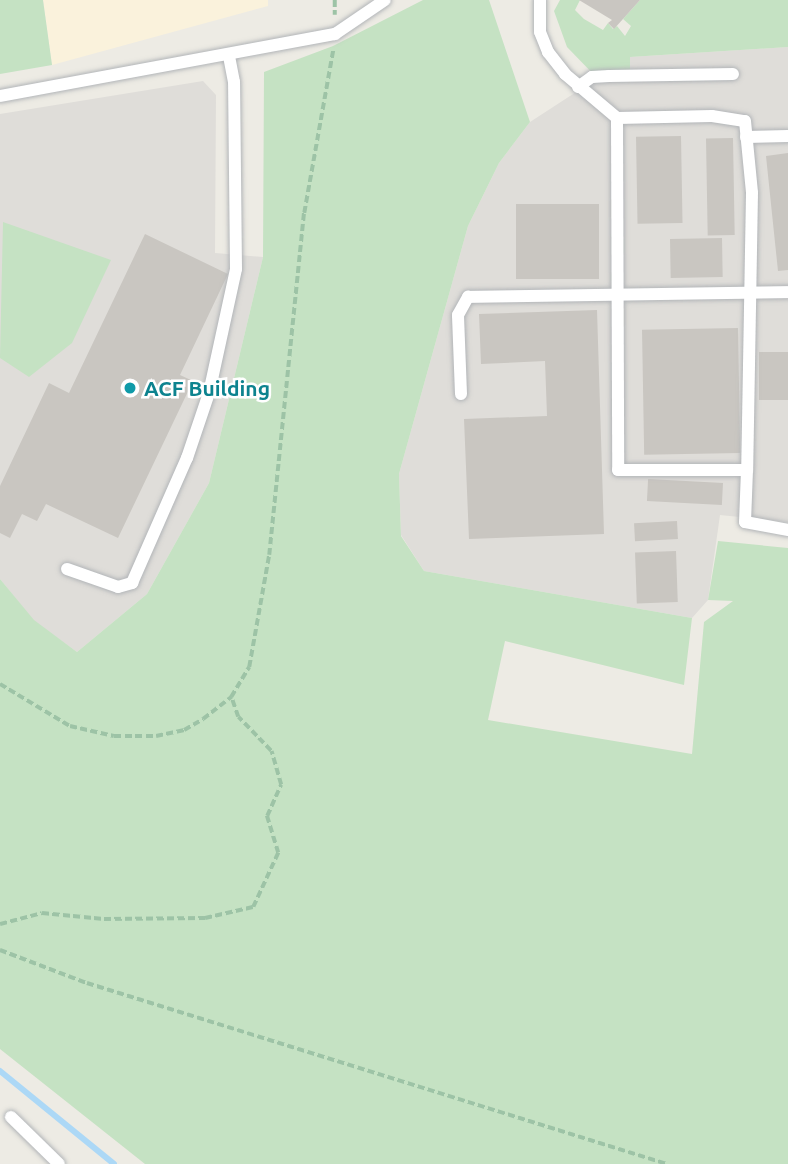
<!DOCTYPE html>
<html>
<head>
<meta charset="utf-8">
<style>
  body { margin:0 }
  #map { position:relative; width:788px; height:1164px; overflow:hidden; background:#edebe4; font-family:Ubuntu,sans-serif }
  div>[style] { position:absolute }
  .commercial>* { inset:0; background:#faf2dc }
  .industrial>* { inset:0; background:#dfddd9 }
  .green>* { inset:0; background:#c5e2c3 }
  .stream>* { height:6px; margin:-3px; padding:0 3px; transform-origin:3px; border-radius:3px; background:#acd8f6 }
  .building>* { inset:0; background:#c9c6c1; transform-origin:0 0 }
  .path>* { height:3.5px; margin-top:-1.75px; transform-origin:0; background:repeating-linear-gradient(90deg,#9dc3a6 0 7px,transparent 0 10.5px) }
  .roads { filter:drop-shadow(0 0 2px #b2b5b8) drop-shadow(0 0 2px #b2b5b8) }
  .lane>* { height:12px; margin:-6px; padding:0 6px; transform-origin:6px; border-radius:6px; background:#fff }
  .dots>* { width:19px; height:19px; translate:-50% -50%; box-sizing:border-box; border:4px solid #fff; border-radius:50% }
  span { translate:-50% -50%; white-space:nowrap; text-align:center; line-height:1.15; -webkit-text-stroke:5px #fff; paint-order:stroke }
  .culture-label { font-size:21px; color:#0d838f; font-weight:700 }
  .left { translate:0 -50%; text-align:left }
</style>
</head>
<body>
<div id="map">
  <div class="commercial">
    <i style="clip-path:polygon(43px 0,268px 0,268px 6px,52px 65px)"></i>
  </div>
  <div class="industrial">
    <i style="clip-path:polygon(788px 47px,788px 522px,720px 515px,708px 600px,692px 618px,424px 571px,401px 535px,399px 474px,468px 226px,499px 163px,530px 122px,630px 57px)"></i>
    <i style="clip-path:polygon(203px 81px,216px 95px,215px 253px,263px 257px,209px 483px,147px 594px,77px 652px,34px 621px,0 579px,0 114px)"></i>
  </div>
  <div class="green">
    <i style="clip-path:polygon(0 0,43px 0,52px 65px,0 74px)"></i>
    <i style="clip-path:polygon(423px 0,489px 0,530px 122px,499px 163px,468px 226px,399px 474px,401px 536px,424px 571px,692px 618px,684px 685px,505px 641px,488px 720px,692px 754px,704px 622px,733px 601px,708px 600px,718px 541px,788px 548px,788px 1164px,145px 1164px,0 1049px,0 579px,34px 620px,77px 652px,147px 594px,209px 483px,263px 257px,264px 72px,333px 46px)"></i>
    <i style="clip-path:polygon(560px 0,580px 0,575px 10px,584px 19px,603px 30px,608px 23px,613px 29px,617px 26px,625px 36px,631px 26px,623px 19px,640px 0,788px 0,788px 47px,630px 57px,630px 77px,598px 79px,567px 47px,554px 11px)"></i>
    <i style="clip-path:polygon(3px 222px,111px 260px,72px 343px,29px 377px,0 358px)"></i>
  </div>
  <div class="stream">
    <i style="left:0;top:1071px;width:147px;rotate:39.2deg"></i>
  </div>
  <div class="building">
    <i style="clip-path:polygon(579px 0,640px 0,614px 29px,608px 23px,612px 20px)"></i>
    <i style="left:681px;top:136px;width:87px;height:45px;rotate:89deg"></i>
    <i style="left:733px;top:138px;width:97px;height:27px;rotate:89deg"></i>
    <i style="clip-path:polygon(788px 153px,788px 270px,778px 271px,766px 156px)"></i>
    <i style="left:599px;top:204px;width:75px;height:83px;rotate:90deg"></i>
    <i style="clip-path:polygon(145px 234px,228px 274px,180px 375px,193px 381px,118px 538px,46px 504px,37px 521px,22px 514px,10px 538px,0 533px,0 486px,49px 383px,69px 393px)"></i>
    <i style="left:722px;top:238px;width:39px;height:52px;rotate:89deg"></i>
    <i style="clip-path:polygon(597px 310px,604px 534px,469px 539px,464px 419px,547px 416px,545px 361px,481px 364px,479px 314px)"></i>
    <i style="left:738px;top:328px;width:125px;height:96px;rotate:89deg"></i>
    <i style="left:759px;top:352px;width:29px;height:48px"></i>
    <i style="left:723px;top:483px;width:22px;height:75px;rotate:93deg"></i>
    <i style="left:677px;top:521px;width:18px;height:43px;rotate:87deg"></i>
    <i style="left:676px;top:551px;width:51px;height:41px;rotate:88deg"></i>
  </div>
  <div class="path">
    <i style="left:335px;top:0;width:15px;rotate:90deg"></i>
    <i style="left:0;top:684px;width:82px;rotate:31deg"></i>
    <i style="left:70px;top:726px;width:45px;rotate:12.8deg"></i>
    <i style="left:114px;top:736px;width:42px"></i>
    <i style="left:156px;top:736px;width:29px;rotate:-12deg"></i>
    <i style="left:184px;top:730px;width:22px;rotate:-30deg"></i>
    <i style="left:203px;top:719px;width:36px;rotate:-38deg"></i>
    <i style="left:231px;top:697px;width:35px;rotate:-59deg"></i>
    <i style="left:249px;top:667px;width:114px;rotate:-79.9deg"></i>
    <i style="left:269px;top:555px;width:344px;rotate:-84.2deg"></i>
    <i style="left:304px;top:213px;width:165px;rotate:-79.9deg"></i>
    <i style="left:0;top:924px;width:43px;rotate:-14.7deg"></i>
    <i style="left:42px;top:913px;width:62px;rotate:5.5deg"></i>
    <i style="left:104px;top:919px;width:101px;rotate:-0.6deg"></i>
    <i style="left:205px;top:918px;width:49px;rotate:-12.9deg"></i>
    <i style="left:253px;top:907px;width:60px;rotate:-65.2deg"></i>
    <i style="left:278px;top:853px;width:39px;rotate:-107deg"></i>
    <i style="left:267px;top:816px;width:34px;rotate:-66deg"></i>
    <i style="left:281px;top:785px;width:35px;rotate:-106deg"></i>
    <i style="left:271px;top:751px;width:47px;rotate:-134.1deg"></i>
    <i style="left:238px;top:717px;width:21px;rotate:-109deg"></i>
    <i style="left:0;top:950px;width:93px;rotate:20.8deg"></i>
    <i style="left:87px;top:983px;width:608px;rotate:17.33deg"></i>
  </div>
  <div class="roads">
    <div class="lane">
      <i style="left:540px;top:0;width:32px;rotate:90deg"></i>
      <i style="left:540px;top:32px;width:22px;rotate:68deg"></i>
      <i style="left:548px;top:52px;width:28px;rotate:52deg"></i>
      <i style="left:565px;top:74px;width:68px;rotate:40.2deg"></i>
      <i style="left:617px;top:118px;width:352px;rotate:89.8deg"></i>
      <i style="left:618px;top:470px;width:129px"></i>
      <i style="left:747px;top:470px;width:52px;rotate:92.2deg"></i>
      <i style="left:745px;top:522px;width:44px;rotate:10.5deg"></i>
      <i style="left:578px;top:87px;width:17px;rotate:-36deg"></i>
      <i style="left:592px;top:77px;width:17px;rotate:-3deg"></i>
      <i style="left:609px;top:76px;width:124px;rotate:-0.9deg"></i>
      <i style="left:0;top:96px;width:341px;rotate:-10.5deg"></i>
      <i style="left:335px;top:34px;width:60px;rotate:-34.2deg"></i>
      <i style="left:617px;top:118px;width:95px;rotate:-1.2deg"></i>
      <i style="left:712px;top:116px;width:33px;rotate:9deg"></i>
      <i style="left:745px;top:121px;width:72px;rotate:84.4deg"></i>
      <i style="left:752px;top:193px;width:277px;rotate:91deg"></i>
      <i style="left:746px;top:137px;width:42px;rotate:-1.4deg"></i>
      <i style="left:461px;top:394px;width:79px;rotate:-92.2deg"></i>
      <i style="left:458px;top:315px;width:21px;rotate:-61deg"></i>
      <i style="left:468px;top:297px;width:320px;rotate:-0.9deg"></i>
      <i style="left:67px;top:569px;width:54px;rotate:19.4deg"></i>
      <i style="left:118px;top:587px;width:15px;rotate:-16deg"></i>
      <i style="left:132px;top:583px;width:137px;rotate:-66.3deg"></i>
      <i style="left:187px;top:458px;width:69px;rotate:-71.3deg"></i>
      <i style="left:209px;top:393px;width:127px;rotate:-77.7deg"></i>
      <i style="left:236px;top:269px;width:187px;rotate:-90.6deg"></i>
      <i style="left:234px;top:82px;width:25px;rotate:-101deg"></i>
      <i style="left:11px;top:1117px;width:67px;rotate:44.4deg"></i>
    </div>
  </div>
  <div class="dots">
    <i style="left:130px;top:388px;background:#0f9aa8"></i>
  </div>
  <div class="culture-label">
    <span class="left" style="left:144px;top:388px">ACF Building</span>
  </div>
</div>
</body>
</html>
